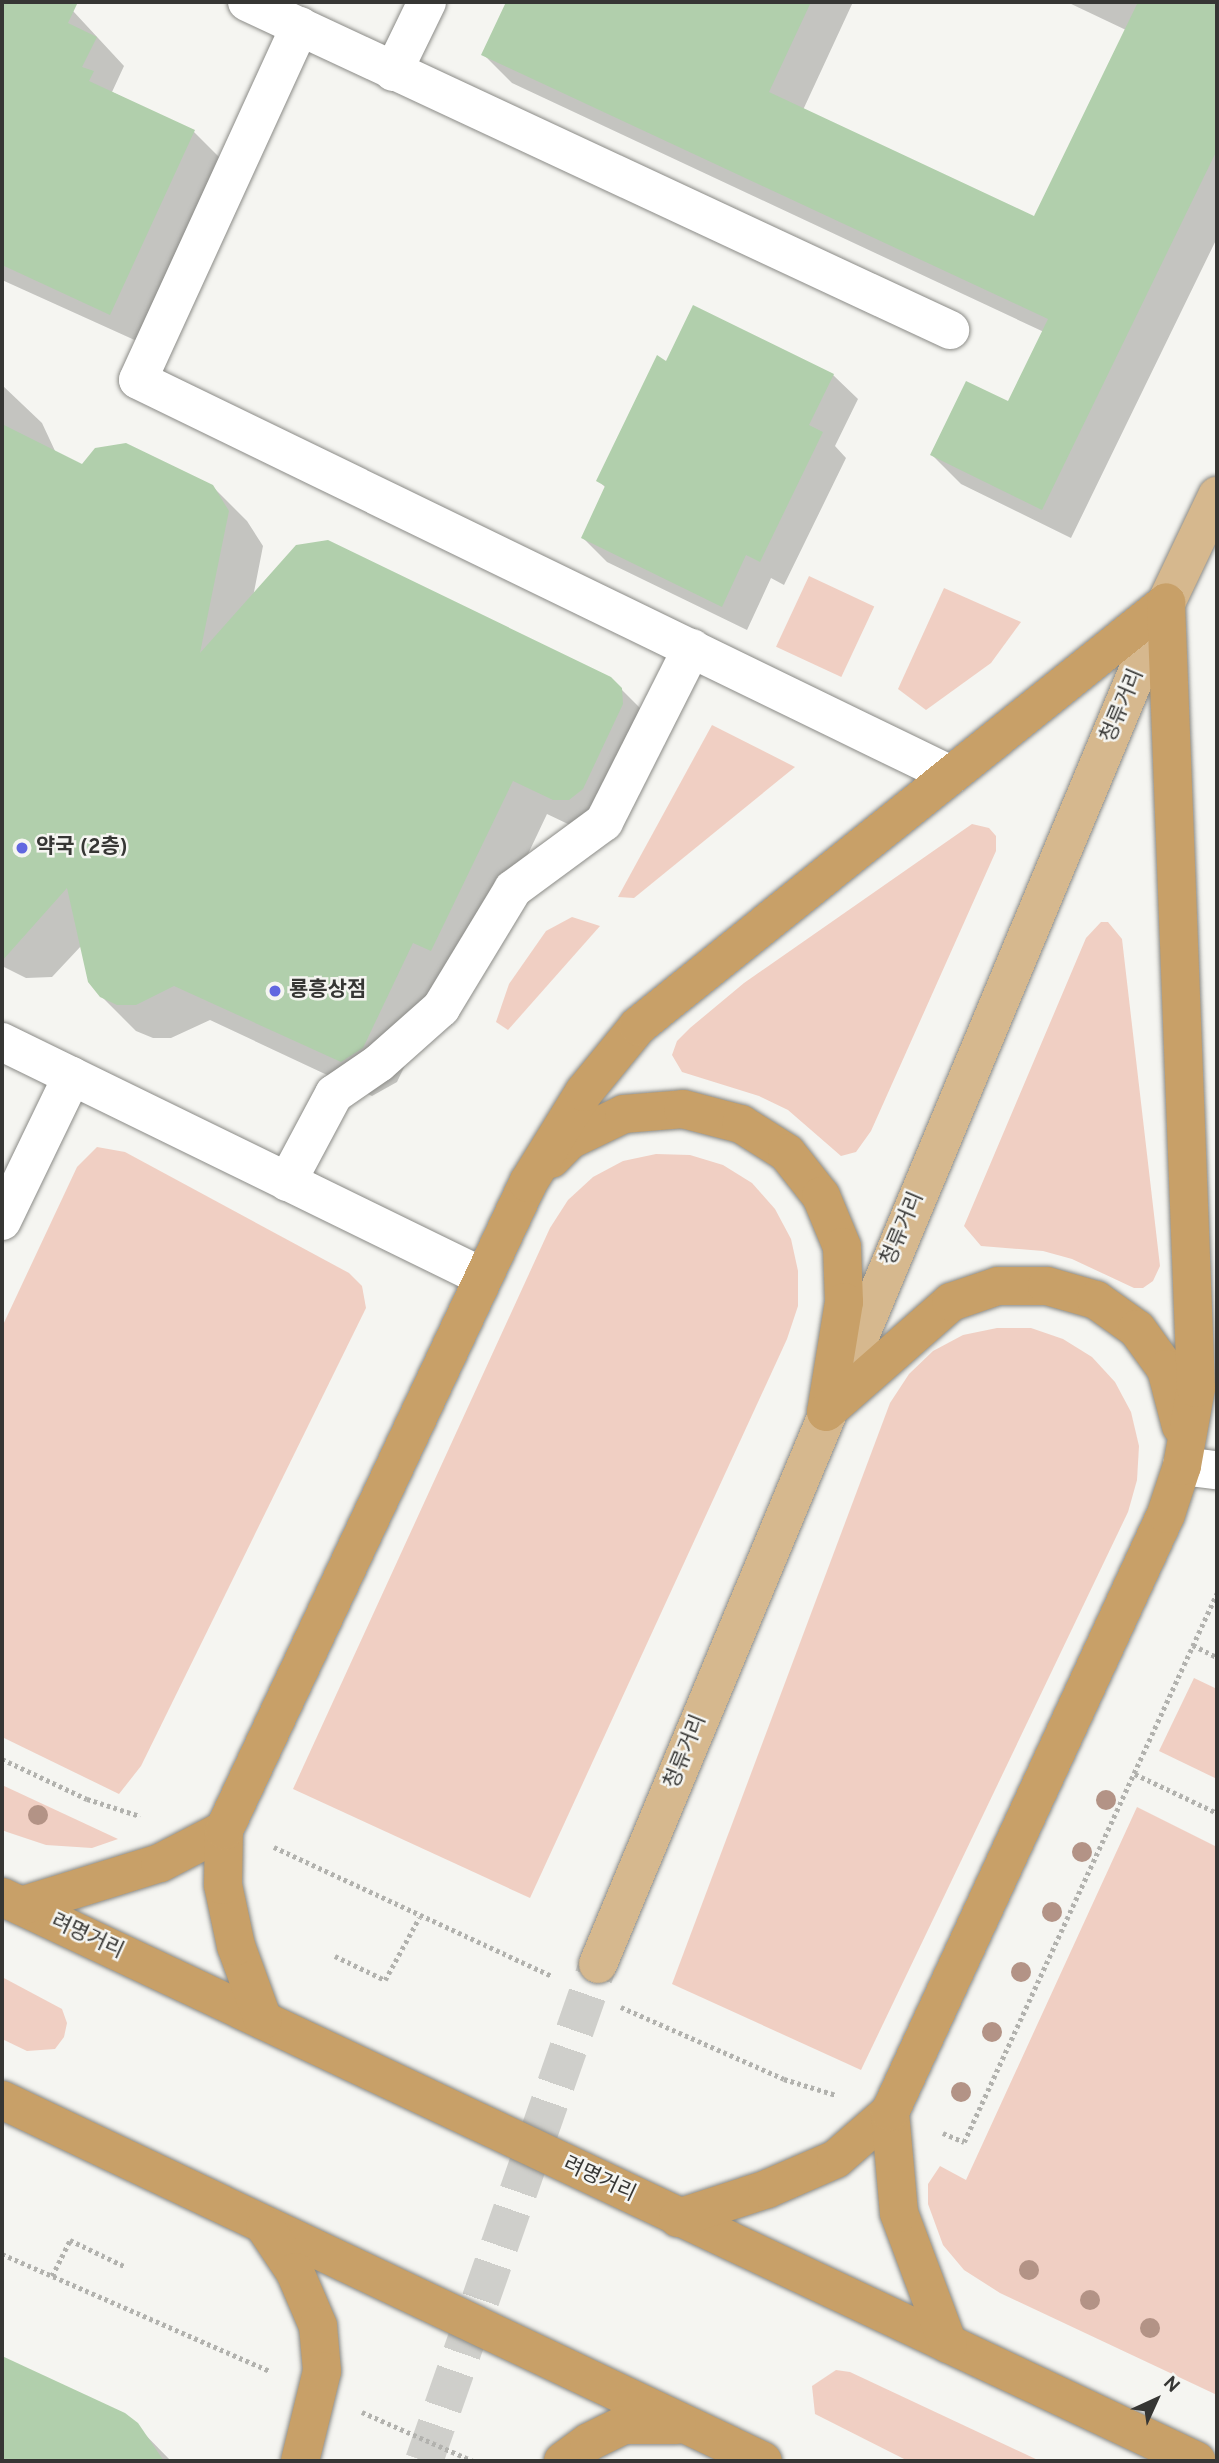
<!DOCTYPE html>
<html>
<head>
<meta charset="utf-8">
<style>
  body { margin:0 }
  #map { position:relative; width:1219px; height:2463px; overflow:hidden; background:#f5f5f1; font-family:Overpass,"Noto Sans KR",sans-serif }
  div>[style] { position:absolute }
  .green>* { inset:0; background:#f0cfc3; transform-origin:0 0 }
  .shadow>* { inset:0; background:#0003 }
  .building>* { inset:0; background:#b1cfac }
  .primary-tunnel>* { height:38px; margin-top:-19px; transform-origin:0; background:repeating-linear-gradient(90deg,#cfcfcb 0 38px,transparent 0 57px) }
  .path>* { height:4.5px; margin-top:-2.25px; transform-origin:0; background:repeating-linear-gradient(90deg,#b2b2ae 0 3.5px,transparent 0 7px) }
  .roads { filter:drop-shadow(0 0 2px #8b8b87) drop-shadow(0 0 2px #8b8b87) }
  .minor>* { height:38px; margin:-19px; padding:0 19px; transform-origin:19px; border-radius:19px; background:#fff }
  .primary>* { height:38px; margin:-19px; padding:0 19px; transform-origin:19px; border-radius:19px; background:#d6b88e }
  .trunk>* { height:38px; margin:-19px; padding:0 19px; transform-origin:19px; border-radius:19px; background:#c8a068 }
  .trees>* { width:20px; height:20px; margin:-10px; border-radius:50%; background:#b39386 }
  .dots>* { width:19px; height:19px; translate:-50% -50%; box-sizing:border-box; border:4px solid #f5f5f1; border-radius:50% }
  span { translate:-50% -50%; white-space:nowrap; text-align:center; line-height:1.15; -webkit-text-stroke:5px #f5f5f1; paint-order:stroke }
  .street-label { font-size:21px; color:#363634 }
  .poi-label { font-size:21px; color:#363634; font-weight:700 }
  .left { translate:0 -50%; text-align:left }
  .frame { position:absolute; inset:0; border:4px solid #363634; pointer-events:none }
  .north { position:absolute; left:1121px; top:2365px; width:70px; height:70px; -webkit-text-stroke:5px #f5f5f1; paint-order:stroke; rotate:45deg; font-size:19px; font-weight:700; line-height:28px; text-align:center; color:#363634 }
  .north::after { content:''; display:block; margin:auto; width:24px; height:32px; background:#363634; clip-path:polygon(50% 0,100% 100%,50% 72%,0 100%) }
</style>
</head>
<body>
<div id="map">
  <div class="green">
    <i style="left:809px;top:576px;width:72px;height:78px;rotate:25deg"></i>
    <i style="clip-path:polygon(944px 588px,1021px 622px,991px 663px,926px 710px,898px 689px)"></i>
    <i style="clip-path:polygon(712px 725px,795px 767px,634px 898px,618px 897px)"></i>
    <i style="clip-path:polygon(972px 824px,989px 828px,996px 836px,996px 851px,871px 1131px,856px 1152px,841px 1156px,788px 1110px,759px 1096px,682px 1072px,672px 1055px,677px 1041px,690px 1028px,744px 983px)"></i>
    <i style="clip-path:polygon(572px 917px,600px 926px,508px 1030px,496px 1022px,509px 984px,546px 931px)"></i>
    <i style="clip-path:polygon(1101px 922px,1108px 922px,1122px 939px,1160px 1266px,1153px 1281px,1143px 1288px,1134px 1288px,1072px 1259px,1043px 1251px,981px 1246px,964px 1226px,1086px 938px)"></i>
    <i style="clip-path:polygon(97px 1147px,125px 1152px,349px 1273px,362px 1286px,366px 1308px,141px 1766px,119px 1794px,2px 1737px,2px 1327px,77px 1167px)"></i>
    <i style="clip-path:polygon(656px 1154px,690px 1155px,723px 1165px,752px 1183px,775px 1209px,791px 1239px,798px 1271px,798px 1306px,787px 1339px,530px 1898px,293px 1789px,550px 1228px,568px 1200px,593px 1177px,623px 1161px)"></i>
    <i style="clip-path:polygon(997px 1328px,1031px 1328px,1063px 1339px,1092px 1357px,1115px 1382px,1131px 1412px,1139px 1446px,1137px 1480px,1128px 1512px,861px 2070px,672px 1984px,890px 1403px,909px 1374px,933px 1351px,963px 1335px)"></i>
    <i style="clip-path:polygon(1194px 1678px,1217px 1689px,1217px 1779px,1159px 1751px)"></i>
    <i style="clip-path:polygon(2px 1785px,118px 1839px,92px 1848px,46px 1845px,7px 1832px,2px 1830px)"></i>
    <i style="clip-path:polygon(1137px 1807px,1217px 1847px,1217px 2395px,1000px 2293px,964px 2270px,943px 2245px,928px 2204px,928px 2184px,940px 2166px,966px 2180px)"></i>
    <i style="clip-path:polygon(2px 1977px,62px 2009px,67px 2023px,64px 2037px,55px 2049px,27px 2051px,2px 2039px)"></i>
    <i style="clip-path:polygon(836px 2370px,850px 2372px,1040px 2461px,908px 2461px,815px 2414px,812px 2386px)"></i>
  </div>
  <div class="shadow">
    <i style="clip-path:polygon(2px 2px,53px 2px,73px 11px,124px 66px,112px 92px,194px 132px,222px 160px,139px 342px,2px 280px)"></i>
    <i style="clip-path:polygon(508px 2px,853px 2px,803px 110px,1035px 218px,1126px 30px,1067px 2px,1217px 2px,1217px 238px,1071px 538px,961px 484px,932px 455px,1009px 403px,1044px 332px,512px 83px,483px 54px)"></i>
    <i style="clip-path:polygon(667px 363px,833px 375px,858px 399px,835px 446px,846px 458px,784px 585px,771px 578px,747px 630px,607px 562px,583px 538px,606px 488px,599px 481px)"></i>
    <i style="clip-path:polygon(2px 385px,42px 423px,56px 453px,83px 466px,212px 486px,247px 521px,263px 546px,253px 597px,610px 678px,656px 724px,589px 834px,547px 814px,466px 985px,448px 976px,397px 1082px,372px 1096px,210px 1020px,171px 1038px,153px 1038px,136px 1031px,101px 996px,82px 945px,52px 977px,26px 978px,2px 966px)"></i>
    <i style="clip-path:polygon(2px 2357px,125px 2414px,171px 2461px,2px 2461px)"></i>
  </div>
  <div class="building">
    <i style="clip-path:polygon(2px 2px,78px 2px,68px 23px,97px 37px,82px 67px,94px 71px,89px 81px,195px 130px,110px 315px,2px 265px)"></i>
    <i style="clip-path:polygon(506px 2px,811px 2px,769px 92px,1034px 216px,1138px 2px,1217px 2px,1217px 150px,1042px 510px,930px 455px,966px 381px,1008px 401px,1048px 319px,481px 55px)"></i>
    <i style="clip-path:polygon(693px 305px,834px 374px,809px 425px,823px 432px,760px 562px,746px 555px,722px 607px,581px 538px,605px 486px,596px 481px,657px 355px,666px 361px)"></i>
    <i style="clip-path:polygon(2px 424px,82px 464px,95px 448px,126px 443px,213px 485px,229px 511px,200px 653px,296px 545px,328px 540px,611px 677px,622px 688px,623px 704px,583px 789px,569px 800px,553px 800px,513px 781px,431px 951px,413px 943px,363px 1048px,341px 1062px,174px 986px,136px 1005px,117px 1005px,100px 997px,88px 982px,67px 888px,2px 961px)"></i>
    <i style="clip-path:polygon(2px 2356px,125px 2413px,138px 2423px,164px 2461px,2px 2461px)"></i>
  </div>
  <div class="primary-tunnel">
    <i style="left:424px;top:2461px;width:527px;rotate:-70.7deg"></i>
  </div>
  <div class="path">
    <i style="left:1193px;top:1645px;width:27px;rotate:27deg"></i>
    <i style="left:2px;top:1759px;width:94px;rotate:25.2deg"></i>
    <i style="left:87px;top:1799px;width:56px;rotate:17.8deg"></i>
    <i style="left:1135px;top:1774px;width:91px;rotate:25.4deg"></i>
    <i style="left:274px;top:1847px;width:306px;rotate:24.9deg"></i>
    <i style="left:335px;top:1956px;width:55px;rotate:25.6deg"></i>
    <i style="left:385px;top:1980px;width:71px;rotate:-61.3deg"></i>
    <i style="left:621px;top:2007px;width:178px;rotate:23.8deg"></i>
    <i style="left:784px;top:2079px;width:54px;rotate:17.1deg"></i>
    <i style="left:943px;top:2133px;width:23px;rotate:23deg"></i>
    <i style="left:964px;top:2142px;width:604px;rotate:-65.26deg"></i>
    <i style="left:2px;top:2254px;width:292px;rotate:23.6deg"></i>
    <i style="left:52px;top:2276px;width:40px;rotate:-63.4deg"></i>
    <i style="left:70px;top:2240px;width:60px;rotate:25.7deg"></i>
    <i style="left:362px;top:2412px;width:121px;rotate:23.8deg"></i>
  </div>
  <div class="roads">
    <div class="minor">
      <i style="left:247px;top:2px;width:776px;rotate:25.01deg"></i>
      <i style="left:300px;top:26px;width:389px;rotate:114.6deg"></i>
      <i style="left:138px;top:380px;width:904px;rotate:25.91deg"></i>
      <i style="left:393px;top:72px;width:78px;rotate:-64.1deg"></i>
      <i style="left:2px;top:1042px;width:535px;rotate:26.04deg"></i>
      <i style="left:287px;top:1182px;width:100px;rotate:-61.9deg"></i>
      <i style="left:334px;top:1094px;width:55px;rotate:-34.6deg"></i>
      <i style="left:379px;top:1063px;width:83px;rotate:-41.6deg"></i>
      <i style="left:441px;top:1008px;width:139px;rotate:-58.8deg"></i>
      <i style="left:513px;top:889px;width:113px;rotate:-36.4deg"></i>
      <i style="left:604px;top:822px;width:195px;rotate:-63.2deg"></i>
      <i style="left:2px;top:1221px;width:161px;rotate:-64.2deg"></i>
      <i style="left:1182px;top:1466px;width:35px;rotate:7deg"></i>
    </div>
    <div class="primary">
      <i style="left:598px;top:1964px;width:1475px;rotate:-67.35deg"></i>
      <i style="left:1166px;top:603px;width:119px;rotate:-64.5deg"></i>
    </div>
    <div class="trunk">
      <i style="left:551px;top:1159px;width:27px;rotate:-45deg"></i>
      <i style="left:570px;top:1140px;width:60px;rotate:-25.7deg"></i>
      <i style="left:624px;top:1114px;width:59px;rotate:-4.8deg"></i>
      <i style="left:683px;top:1109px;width:60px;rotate:14.5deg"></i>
      <i style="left:741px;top:1124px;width:54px;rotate:32.2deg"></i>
      <i style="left:787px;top:1153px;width:55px;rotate:51.7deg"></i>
      <i style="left:821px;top:1196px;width:55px;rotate:67.6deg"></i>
      <i style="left:842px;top:1247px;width:55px;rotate:87.9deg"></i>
      <i style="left:844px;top:1302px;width:111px;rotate:99.3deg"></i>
      <i style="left:826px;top:1412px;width:167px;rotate:-41.3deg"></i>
      <i style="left:951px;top:1302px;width:50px;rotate:-18.8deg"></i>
      <i style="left:998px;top:1286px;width:49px"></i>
      <i style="left:1047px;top:1286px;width:51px;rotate:15.9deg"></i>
      <i style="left:1096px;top:1300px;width:50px;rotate:35.3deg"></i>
      <i style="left:1137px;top:1329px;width:49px;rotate:54.1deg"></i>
      <i style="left:1166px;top:1369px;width:59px;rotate:75.3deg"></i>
      <i style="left:2px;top:1897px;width:1321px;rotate:25.27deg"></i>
      <i style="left:21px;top:1906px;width:145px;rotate:-17.2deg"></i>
      <i style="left:160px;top:1863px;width:72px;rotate:-27.3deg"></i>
      <i style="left:263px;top:2020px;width:79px;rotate:-110deg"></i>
      <i style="left:236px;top:1946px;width:62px;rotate:-102deg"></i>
      <i style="left:223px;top:1885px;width:55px;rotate:-89deg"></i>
      <i style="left:224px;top:1830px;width:715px;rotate:-64.83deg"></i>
      <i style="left:528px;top:1183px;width:107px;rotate:-58.4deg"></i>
      <i style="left:584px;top:1092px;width:85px;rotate:-50.7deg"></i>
      <i style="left:638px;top:1026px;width:677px;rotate:-38.7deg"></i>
      <i style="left:2px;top:2100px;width:842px;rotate:25.38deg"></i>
      <i style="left:678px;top:2218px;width:94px;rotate:-18deg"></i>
      <i style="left:767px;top:2189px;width:75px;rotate:-23.5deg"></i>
      <i style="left:836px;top:2159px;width:72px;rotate:-41deg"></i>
      <i style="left:265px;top:2227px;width:54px;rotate:56.3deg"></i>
      <i style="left:295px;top:2272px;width:59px;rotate:66.9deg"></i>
      <i style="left:318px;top:2326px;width:45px;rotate:84.9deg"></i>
      <i style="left:322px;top:2371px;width:93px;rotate:103.7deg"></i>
      <i style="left:948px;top:2344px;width:140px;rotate:-110.5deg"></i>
      <i style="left:899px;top:2213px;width:101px;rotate:-95.1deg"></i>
      <i style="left:890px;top:2112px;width:659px;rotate:-65.22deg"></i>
      <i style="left:1166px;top:1514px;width:51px;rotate:-71.6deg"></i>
      <i style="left:1182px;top:1466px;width:79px;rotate:-79.8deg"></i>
      <i style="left:1196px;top:1388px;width:786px;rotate:-92.19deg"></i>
      <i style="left:563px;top:2461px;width:32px;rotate:-36deg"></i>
      <i style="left:589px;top:2442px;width:39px;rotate:-26deg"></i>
      <i style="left:624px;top:2425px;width:53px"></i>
    </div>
  </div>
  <div class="trees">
    <i style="left:1106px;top:1800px"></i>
    <i style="left:38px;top:1815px"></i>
    <i style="left:1082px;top:1852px"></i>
    <i style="left:1052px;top:1912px"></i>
    <i style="left:1021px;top:1972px"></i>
    <i style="left:992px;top:2032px"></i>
    <i style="left:961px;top:2092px"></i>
    <i style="left:1029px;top:2270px"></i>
    <i style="left:1090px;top:2300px"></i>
    <i style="left:1150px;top:2328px"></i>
  </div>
  <div class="dots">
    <i style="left:22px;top:848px;background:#6167e0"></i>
    <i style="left:275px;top:991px;background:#6167e0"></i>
  </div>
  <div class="street-label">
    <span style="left:1123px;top:706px;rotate:-67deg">청류거리</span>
    <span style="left:903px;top:1229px;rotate:-67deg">청류거리</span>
    <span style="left:686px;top:1752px;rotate:-68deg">청류거리</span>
    <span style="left:87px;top:1937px;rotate:25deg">려명거리</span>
    <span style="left:599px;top:2180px;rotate:25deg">려명거리</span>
  </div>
  <div class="poi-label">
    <span class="left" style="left:36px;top:848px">약국 (2층)</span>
    <span class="left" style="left:289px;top:991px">룡흥상점</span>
  </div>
  <div class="frame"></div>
  <div class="north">N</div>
</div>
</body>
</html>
